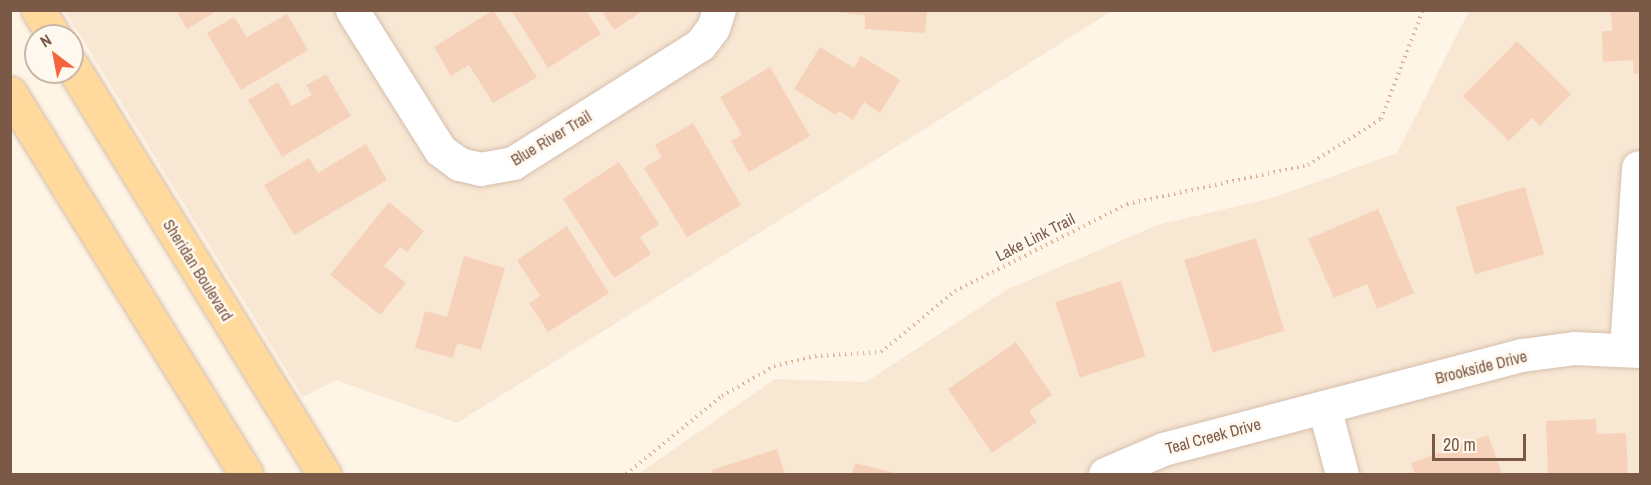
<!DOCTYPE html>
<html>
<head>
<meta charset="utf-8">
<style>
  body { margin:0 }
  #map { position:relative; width:1651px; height:485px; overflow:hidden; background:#fff5e6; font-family:"Archivo Narrow",sans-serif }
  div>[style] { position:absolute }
  .residential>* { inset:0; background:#f7e7d3 }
  .building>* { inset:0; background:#f7d2ba; transform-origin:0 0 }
  .path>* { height:4px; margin-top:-2px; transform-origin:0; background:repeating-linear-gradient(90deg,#ddb59d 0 1.5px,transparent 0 6px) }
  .roads { filter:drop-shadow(0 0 2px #d5bead) drop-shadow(0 0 2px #d5bead) }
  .minor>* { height:33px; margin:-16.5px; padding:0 16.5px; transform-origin:16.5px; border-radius:16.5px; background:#fff }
  .major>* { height:33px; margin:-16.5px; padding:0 16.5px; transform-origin:16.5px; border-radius:16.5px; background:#ffda9c }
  span { translate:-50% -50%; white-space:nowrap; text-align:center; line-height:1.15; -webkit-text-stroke:5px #fff8ee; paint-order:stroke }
  .street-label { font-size:16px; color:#7b5947 }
  .frame { position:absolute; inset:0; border:12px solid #7b5947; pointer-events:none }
  .north { position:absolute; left:24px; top:24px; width:60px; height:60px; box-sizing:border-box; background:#fff8ee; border:2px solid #cab8ab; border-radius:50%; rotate:328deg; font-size:16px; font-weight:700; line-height:24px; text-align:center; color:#7b5947 }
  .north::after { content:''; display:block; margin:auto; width:21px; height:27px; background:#f5663e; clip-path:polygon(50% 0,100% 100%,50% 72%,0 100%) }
  .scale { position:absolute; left:1432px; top:434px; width:94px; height:27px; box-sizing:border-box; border:3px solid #7b5947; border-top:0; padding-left:8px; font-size:18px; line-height:21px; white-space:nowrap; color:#7b5947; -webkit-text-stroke:4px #fff8ee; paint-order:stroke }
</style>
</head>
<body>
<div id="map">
  <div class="residential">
    <i style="clip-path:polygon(65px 11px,1112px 11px,457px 423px,336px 380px,303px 397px)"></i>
    <i style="clip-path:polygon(1469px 11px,1640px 11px,1640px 474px,638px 474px,775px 379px,866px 382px,1008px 289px,1157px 225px,1272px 198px,1397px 153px)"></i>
  </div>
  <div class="building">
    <i style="clip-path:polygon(176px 10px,218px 10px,187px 29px)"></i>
    <i style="clip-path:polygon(493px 10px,537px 77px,493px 103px,469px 65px,451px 76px,434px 47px)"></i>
    <i style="clip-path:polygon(511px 10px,586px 10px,601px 34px,548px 68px)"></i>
    <i style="clip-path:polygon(601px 10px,644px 10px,614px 30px)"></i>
    <i style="clip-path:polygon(818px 10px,927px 10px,925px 33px,865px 29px,865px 15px)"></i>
    <i style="clip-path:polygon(1611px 10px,1640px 10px,1640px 74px,1634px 74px,1633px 60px,1603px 62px,1602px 31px,1612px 31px)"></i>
    <i style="clip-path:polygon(287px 14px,308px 50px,241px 90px,207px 33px,234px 17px,247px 37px)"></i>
    <i style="clip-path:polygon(1517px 41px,1571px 94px,1540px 126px,1532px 118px,1509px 141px,1463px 96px)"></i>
    <i style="clip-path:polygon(820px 47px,854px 68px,861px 56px,900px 80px,880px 113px,864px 102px,853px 120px,839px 111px,836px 115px,794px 89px)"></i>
    <i style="clip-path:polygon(770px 67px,810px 136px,749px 172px,731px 141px,742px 135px,720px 97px)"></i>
    <i style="clip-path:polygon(326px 74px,351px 116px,282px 157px,248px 100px,278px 82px,292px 106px,312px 95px,306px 85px)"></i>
    <i style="clip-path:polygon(693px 123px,741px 205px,687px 237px,644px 168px,662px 157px,655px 145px)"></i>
    <i style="clip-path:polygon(366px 144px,387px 180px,294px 235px,264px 185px,309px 158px,318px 173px)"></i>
    <i style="clip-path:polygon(619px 162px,659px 224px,640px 237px,651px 254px,614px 278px,563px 199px)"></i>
    <i style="left:1525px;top:187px;width:70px;height:72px;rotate:74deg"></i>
    <i style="clip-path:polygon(389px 202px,424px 231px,407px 252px,400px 247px,384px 266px,406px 283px,380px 315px,330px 275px)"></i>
    <i style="clip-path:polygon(1378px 209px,1414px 293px,1377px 309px,1367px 284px,1334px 298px,1308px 239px)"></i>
    <i style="clip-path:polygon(567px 226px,609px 293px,548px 332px,529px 303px,540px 296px,517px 260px)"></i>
    <i style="left:1256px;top:238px;width:97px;height:75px;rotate:73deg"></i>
    <i style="clip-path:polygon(464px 256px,505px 268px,481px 350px,457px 343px,453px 358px,415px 348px,425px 311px,447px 317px)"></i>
    <i style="left:1121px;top:281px;width:79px;height:69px;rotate:72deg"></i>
    <i style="clip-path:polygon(1016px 342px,1052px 395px,1029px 411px,1037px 422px,992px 453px,948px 389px)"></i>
    <i style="clip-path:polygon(1596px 419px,1597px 434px,1626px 433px,1628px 474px,1548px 474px,1546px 421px)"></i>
    <i style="clip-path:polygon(1488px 435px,1502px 474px,1415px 474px,1411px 463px)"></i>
    <i style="clip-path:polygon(777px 449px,785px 474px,714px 474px,712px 470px)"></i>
    <i style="clip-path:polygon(855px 463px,899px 474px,852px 474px)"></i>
  </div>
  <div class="path">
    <i style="left:626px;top:474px;width:124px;rotate:-39.1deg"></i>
    <i style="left:722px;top:396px;width:60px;rotate:-30deg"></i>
    <i style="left:774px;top:366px;width:42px;rotate:-13.7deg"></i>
    <i style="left:815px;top:356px;width:66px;rotate:-3.5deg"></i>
    <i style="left:881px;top:352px;width:96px;rotate:-39.5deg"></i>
    <i style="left:955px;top:291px;width:193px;rotate:-26.8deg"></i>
    <i style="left:1127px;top:204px;width:185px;rotate:-12.2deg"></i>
    <i style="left:1308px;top:165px;width:86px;rotate:-32.2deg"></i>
    <i style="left:1381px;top:119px;width:117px;rotate:-68.9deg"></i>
  </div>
  <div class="roads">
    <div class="minor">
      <i style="left:352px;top:10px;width:165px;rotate:57.8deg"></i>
      <i style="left:440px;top:150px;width:24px;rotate:36deg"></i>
      <i style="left:459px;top:164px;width:22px;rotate:13deg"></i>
      <i style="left:480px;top:169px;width:34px;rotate:-10deg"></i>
      <i style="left:513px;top:163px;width:221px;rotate:-32.3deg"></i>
      <i style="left:700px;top:45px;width:21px;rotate:-53deg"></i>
      <i style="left:713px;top:28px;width:19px;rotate:-72deg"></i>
      <i style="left:1626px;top:349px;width:182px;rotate:-86.2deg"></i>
      <i style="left:1324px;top:407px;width:69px;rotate:75deg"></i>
      <i style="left:1105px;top:474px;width:63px;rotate:-23.3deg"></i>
      <i style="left:1163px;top:449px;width:371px;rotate:-14.7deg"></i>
      <i style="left:1522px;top:355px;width:52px;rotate:-7.7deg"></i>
      <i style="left:1574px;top:348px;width:66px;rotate:2.6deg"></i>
    </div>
    <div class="major">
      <i style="left:38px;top:10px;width:31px;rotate:58deg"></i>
      <i style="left:72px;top:66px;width:480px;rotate:58.3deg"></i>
      <i style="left:10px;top:93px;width:448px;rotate:58.2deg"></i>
    </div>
  </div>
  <div class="street-label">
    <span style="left:551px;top:138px;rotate:-31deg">Blue River Trail</span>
    <span style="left:1035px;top:237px;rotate:-27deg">Lake Link Trail</span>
    <span style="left:198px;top:270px;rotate:58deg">Sheridan Boulevard</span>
    <span style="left:1481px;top:367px;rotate:-14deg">Brookside Drive</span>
    <span style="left:1213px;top:436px;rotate:-15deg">Teal Creek Drive</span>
  </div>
  <div class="frame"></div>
  <div class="north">N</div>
  <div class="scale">20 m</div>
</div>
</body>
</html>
